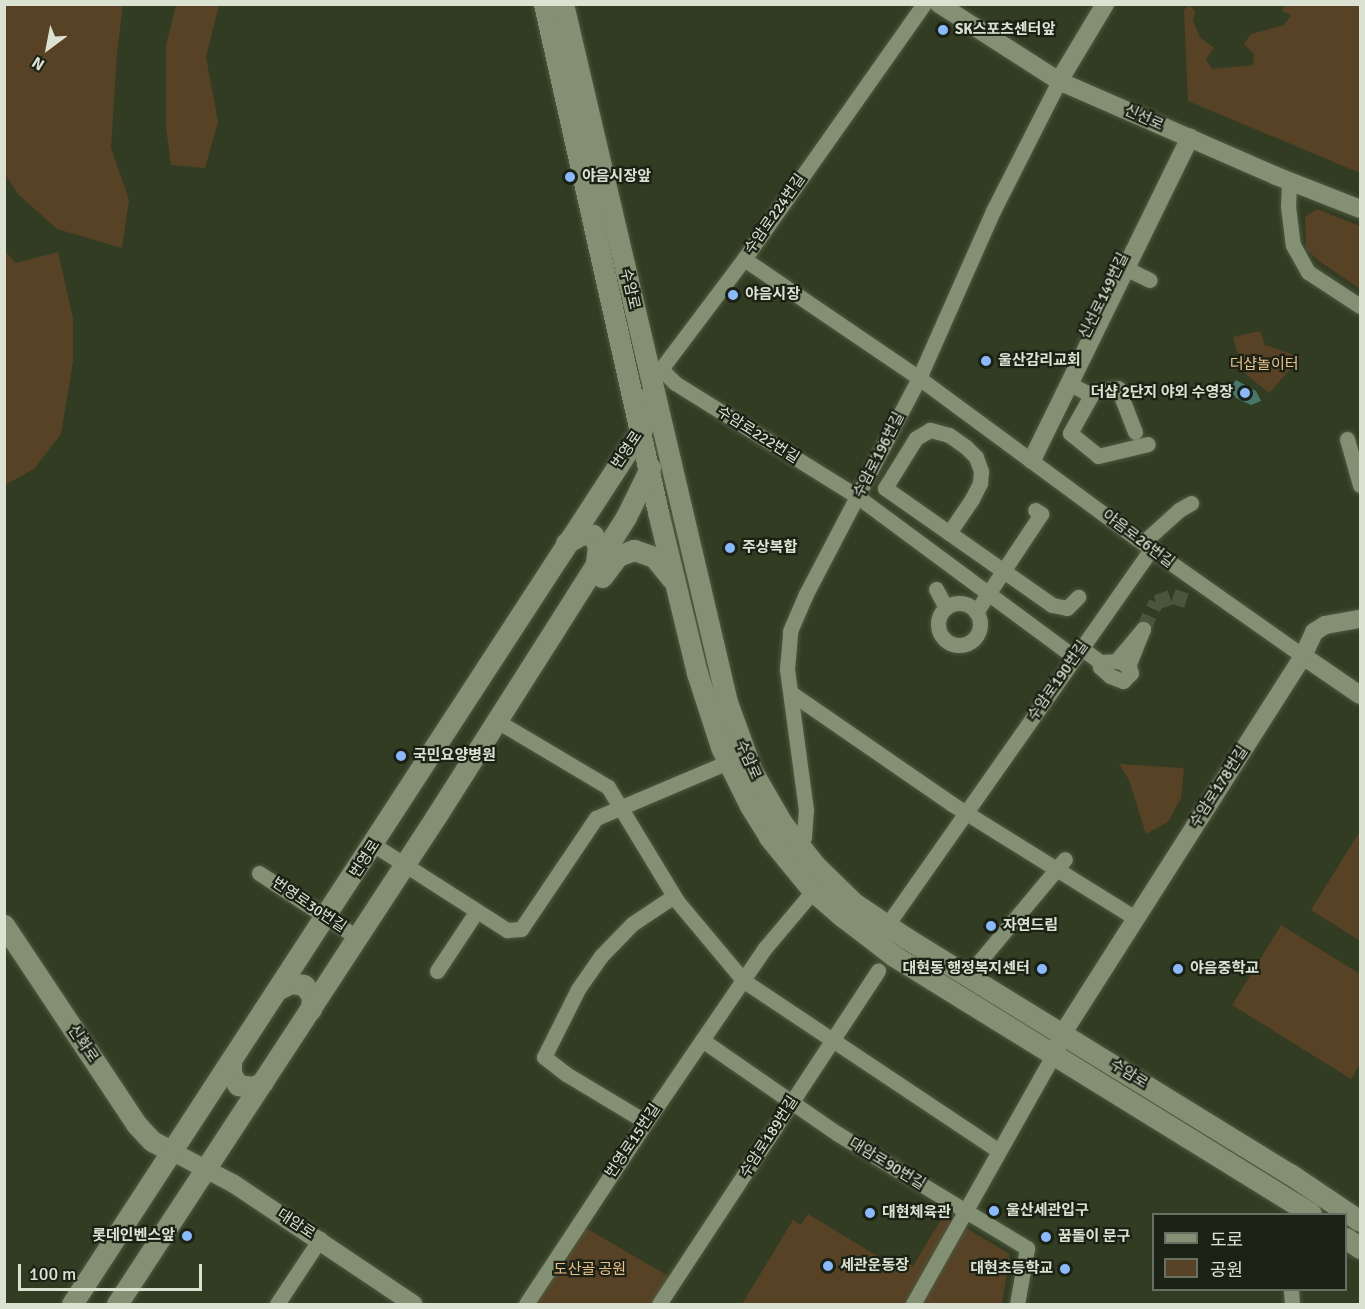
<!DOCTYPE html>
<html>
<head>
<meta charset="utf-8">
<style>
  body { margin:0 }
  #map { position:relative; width:1365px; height:1309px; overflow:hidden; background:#313c22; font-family:Signika,"Noto Sans KR",sans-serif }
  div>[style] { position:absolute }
  .green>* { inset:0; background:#574225 }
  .water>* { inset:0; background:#47776d }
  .minor-tunnel>* { height:15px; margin-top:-7.5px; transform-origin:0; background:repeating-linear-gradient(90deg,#4a553c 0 15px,transparent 0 23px) }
  .roads { filter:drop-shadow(0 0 2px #4f5841) drop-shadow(0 0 2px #4f5841) }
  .minor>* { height:15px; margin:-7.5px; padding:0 7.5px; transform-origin:7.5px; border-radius:7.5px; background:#849073 }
  .minor>.ring { margin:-7.5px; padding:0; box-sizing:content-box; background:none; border:15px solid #849073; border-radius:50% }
  .tertiary>* { height:18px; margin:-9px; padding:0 9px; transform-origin:9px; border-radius:9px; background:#849073 }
  .secondary>* { height:21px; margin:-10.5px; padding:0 10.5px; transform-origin:10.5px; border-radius:10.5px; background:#849073 }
  .dots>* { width:16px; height:16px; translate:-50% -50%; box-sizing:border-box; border:3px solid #1c2115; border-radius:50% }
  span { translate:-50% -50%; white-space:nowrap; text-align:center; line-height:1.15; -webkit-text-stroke:4.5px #1c2115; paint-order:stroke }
  .poi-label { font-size:15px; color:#dbe2d2; font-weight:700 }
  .left { translate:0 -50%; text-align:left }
  .right { translate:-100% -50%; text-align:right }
  .street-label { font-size:15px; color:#dbe2d2 }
  .park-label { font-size:15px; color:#ebc18a }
  .frame { position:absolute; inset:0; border:6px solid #dbe2d2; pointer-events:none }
  .legend { position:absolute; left:1152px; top:1213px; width:195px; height:78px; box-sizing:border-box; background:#1c2115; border:2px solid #686e61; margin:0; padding:8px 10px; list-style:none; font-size:18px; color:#dbe2d2 }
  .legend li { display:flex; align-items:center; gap:12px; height:30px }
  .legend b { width:30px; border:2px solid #686e61 }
  .north { position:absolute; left:18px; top:18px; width:60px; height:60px; -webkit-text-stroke:4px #1c2115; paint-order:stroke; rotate:212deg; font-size:16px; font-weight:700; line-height:24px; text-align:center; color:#dbe2d2 }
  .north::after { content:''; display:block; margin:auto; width:21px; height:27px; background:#dbe2d2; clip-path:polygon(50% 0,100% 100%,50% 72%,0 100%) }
  .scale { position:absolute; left:18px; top:1264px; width:184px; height:27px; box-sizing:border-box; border:3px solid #dbe2d2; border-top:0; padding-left:8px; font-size:18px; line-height:21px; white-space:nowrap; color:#dbe2d2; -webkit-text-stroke:4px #1c2115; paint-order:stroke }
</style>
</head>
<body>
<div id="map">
  <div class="green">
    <i style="clip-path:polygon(5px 4px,123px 5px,117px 52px,111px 148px,129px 200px,122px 248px,57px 229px,18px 194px,5px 174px)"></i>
    <i style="clip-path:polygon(176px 5px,219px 5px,206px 57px,218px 122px,205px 168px,171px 165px,166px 127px,166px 46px)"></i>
    <i style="clip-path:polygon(1189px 5px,1195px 11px,1193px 21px,1200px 37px,1214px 48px,1206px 59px,1212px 69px,1253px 65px,1254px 54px,1244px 44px,1251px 34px,1284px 25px,1291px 15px,1282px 11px,1285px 5px,1360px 5px,1360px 173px,1188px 101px,1184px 10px)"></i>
    <i style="clip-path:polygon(1317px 209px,1360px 226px,1360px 289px,1319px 261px,1306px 249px,1305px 217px)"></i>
    <i style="clip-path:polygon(4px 250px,16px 263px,58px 252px,73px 318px,73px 362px,61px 434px,34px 469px,5px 485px)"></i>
    <i style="clip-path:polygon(1260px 331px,1265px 345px,1301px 357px,1269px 393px,1243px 372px,1233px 337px)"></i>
    <i style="clip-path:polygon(1119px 764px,1184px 768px,1181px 798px,1168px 822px,1146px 834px,1129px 780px)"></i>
    <i style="clip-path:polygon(1360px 831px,1360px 941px,1311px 910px)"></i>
    <i style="clip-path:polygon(1281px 925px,1360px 974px,1360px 1064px,1351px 1079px,1232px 1005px)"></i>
    <i style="clip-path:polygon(808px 1214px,897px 1268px,902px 1260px,913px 1266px,944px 1215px,1010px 1254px,1002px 1304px,742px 1304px,793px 1220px,801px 1225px)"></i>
    <i style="clip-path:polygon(579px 1224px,675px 1280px,659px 1304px,526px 1304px)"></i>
  </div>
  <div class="water">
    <i style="clip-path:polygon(1236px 380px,1256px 391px,1261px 401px,1251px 405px,1236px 398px,1230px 389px)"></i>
  </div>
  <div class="minor-tunnel">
    <i style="left:1143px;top:629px;width:30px;rotate:-64deg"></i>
    <i style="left:1156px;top:602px;width:18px;rotate:-19deg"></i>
    <i style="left:1173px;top:596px;width:14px;rotate:17deg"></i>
  </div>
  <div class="roads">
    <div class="minor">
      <i style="left:1289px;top:181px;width:25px;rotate:92deg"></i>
      <i style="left:1288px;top:206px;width:39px;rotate:83deg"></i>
      <i style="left:1293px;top:245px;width:31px;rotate:61deg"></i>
      <i style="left:1308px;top:272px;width:62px;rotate:33.2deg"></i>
      <i style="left:744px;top:259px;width:212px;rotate:34.2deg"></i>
      <i style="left:919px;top:378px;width:288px;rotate:36.4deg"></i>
      <i style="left:1151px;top:549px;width:186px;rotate:35.1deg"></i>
      <i style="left:1119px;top:265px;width:34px;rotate:26deg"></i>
      <i style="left:661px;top:369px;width:20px;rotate:45deg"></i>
      <i style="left:675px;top:383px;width:216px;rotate:31.9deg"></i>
      <i style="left:858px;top:497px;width:269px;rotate:36.5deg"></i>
      <i style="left:1070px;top:384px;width:19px;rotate:28deg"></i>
      <i style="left:1087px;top:393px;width:31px;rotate:-9deg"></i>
      <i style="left:1118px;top:388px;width:47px;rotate:68.9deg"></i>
      <i style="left:1093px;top:392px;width:47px;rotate:119.3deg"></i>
      <i style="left:1070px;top:433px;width:36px;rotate:39deg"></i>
      <i style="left:1098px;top:456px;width:51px;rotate:-13.5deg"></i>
      <i style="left:641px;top:422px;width:29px;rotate:-76deg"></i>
      <i style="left:648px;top:394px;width:28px;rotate:-63deg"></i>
      <i style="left:661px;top:369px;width:138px;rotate:-53deg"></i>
      <i style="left:744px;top:259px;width:312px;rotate:-54.8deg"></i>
      <i style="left:1347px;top:439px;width:48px;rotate:74.2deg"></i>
      <i style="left:949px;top:533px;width:41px;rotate:-55.9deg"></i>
      <i style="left:972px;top:499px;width:18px;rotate:-63deg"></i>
      <i style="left:980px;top:483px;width:12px;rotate:-85deg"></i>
      <i style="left:981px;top:471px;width:15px;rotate:-110deg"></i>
      <i style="left:976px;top:457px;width:14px;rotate:-135deg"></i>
      <i style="left:966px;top:447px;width:21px;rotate:-145deg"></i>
      <i style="left:949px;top:435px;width:20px;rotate:-165deg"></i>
      <i style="left:930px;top:430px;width:16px;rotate:150deg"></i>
      <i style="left:916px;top:438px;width:59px;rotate:121.8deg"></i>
      <i style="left:885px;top:488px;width:204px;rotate:35deg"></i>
      <i style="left:1052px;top:605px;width:15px;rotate:11deg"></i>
      <i style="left:1067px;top:608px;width:16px;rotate:-45deg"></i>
      <i style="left:1151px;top:549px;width:11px;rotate:-105deg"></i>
      <i style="left:1148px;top:538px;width:42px;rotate:-42.1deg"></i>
      <i style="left:1179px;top:510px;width:14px;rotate:-30deg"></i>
      <i style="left:936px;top:589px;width:21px;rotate:62deg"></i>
      <i class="ring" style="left:938px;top:603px;width:27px;height:27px"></i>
      <i style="left:976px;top:612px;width:118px;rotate:-56.4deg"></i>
      <i style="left:1041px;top:514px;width:7px;rotate:-146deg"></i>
      <i style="left:1081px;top:648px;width:24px;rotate:36deg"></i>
      <i style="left:1100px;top:662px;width:5px;rotate:90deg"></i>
      <i style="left:1100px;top:667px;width:13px;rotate:42deg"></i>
      <i style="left:1110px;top:676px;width:14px;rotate:21deg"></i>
      <i style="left:1123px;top:681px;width:11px;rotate:-45deg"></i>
      <i style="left:1131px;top:673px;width:6px;rotate:-108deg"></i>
      <i style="left:1129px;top:667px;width:12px;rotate:-149deg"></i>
      <i style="left:1119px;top:661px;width:19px;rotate:177deg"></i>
      <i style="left:1116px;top:661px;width:42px;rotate:-49.8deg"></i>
      <i style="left:1143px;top:629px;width:40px;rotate:112deg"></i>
      <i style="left:791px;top:693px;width:196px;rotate:34.6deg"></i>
      <i style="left:952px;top:804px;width:216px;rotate:31.9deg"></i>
      <i style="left:497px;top:721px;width:129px;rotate:30.7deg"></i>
      <i style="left:608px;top:787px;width:133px;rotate:58.8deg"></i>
      <i style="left:677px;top:901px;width:104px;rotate:50.1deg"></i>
      <i style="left:744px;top:981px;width:306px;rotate:33.7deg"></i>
      <i style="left:374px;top:845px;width:158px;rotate:32.6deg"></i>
      <i style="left:507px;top:930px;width:14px;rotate:-4deg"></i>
      <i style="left:521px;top:929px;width:134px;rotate:-56deg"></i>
      <i style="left:596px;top:818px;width:143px;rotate:-23deg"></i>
      <i style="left:799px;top:845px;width:9px;rotate:-58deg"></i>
      <i style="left:804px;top:837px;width:27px;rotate:-86deg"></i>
      <i style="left:806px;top:810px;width:142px;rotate:-97.7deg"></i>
      <i style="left:787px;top:669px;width:38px;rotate:-85deg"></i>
      <i style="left:790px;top:631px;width:40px;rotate:-66.6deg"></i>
      <i style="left:806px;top:594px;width:244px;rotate:-62.4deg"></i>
      <i style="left:919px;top:378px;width:183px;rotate:-66.1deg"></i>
      <i style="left:993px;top:211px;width:146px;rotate:-63.1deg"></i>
      <i style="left:259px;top:873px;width:118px;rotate:33.3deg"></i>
      <i style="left:885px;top:933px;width:8px;rotate:-76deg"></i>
      <i style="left:887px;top:925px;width:459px;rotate:-54.9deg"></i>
      <i style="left:437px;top:971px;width:71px;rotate:-56.5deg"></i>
      <i style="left:968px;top:975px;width:151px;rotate:-50.1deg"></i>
      <i style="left:702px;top:1040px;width:165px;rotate:34.7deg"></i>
      <i style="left:838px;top:1134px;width:221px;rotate:31.1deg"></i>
      <i style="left:1027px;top:1248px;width:57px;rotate:100.1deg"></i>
      <i style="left:646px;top:1122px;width:93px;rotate:-149deg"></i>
      <i style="left:566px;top:1074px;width:28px;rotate:-142deg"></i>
      <i style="left:544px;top:1057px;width:76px;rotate:-63.4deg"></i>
      <i style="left:578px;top:989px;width:40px;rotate:-55.1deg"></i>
      <i style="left:601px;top:956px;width:45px;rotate:-45.9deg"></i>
      <i style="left:632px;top:924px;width:50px;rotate:-33.7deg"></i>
      <i style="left:1291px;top:1290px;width:14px;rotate:86deg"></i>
      <i style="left:277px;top:1304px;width:78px;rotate:-56.5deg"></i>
      <i style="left:526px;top:1304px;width:207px;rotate:-56.6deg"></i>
      <i style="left:640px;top:1131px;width:222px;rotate:-55.7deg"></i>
      <i style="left:765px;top:948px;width:75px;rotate:-49.9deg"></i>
      <i style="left:659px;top:1304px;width:399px;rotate:-56.7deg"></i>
      <i style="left:913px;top:1304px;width:287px;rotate:-60.6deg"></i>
    </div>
    <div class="tertiary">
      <i style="left:939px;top:4px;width:143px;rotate:32.7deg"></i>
      <i style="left:1059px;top:81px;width:237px;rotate:23.6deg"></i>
      <i style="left:1276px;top:176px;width:90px;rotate:21.4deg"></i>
      <i style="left:1059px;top:81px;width:90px;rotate:-59.1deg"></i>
      <i style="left:1032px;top:460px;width:359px;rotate:-63.9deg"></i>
      <i style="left:1303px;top:656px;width:69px;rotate:34.4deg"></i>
      <i style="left:1057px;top:1047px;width:15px;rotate:-67deg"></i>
      <i style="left:1063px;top:1033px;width:447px;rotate:-57.5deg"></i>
      <i style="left:1303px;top:656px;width:26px;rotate:-65deg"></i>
      <i style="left:1314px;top:632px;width:13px;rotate:-32deg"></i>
      <i style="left:1325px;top:625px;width:36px;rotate:-10deg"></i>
      <i style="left:173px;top:1152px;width:69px;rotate:27.7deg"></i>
      <i style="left:234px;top:1184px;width:216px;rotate:33.8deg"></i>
    </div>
    <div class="secondary">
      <i style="left:544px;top:4px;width:521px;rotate:77.35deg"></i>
      <i style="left:658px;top:512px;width:166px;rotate:76.4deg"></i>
      <i style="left:697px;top:673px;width:78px;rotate:72deg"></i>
      <i style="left:721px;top:747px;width:66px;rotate:63.8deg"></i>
      <i style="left:750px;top:806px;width:36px;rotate:58deg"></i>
      <i style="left:769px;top:837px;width:70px;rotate:50.8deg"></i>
      <i style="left:813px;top:891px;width:40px;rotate:41deg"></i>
      <i style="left:843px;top:917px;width:64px;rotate:37.4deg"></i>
      <i style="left:894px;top:956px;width:490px;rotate:31.7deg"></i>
      <i style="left:563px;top:4px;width:717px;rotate:76.78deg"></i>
      <i style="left:727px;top:702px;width:73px;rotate:70.1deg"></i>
      <i style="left:752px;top:771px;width:60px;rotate:60deg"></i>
      <i style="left:782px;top:823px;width:53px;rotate:51.8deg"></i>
      <i style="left:815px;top:865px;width:54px;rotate:44.3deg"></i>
      <i style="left:854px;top:903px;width:63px;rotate:33.9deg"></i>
      <i style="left:906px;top:938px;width:451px;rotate:31.6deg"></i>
      <i style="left:1290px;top:1174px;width:84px;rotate:33.9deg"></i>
      <i style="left:566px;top:543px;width:18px;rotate:-29deg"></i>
      <i style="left:582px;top:534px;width:11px;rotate:5deg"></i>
      <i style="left:593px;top:535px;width:12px;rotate:66deg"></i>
      <i style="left:598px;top:546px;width:17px;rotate:97deg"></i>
      <i style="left:602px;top:577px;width:26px;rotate:-53deg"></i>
      <i style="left:618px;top:556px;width:17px;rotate:-21deg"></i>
      <i style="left:634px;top:550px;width:21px;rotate:19deg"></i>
      <i style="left:654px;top:557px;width:28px;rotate:51deg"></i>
      <i style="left:4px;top:925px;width:240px;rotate:56.4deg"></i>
      <i style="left:137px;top:1125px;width:22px;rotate:47deg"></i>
      <i style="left:152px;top:1141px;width:24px;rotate:28deg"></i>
      <i style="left:279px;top:989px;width:13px;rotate:-27deg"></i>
      <i style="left:291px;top:983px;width:13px;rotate:9deg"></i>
      <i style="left:304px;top:985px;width:14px;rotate:54deg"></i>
      <i style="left:312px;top:996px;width:13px;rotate:94deg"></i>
      <i style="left:231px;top:1062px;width:12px;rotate:90deg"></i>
      <i style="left:231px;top:1074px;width:13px;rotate:58deg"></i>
      <i style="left:238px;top:1085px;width:15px;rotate:8deg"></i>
      <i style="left:253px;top:1087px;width:11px;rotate:-27deg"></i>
      <i style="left:1346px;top:1238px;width:17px;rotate:36deg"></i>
      <i style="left:72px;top:1304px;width:1050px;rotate:-56.93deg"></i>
      <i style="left:117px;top:1304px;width:581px;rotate:-56.8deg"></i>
      <i style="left:435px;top:818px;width:356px;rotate:-57.6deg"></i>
      <i style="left:626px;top:517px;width:55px;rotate:-63.9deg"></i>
    </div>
  </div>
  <div class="dots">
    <i style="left:943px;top:30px;background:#8bbafc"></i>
    <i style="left:570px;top:177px;background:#8bbafc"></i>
    <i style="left:733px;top:295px;background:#8bbafc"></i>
    <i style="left:986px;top:361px;background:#8bbafc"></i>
    <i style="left:1245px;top:393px;background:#8bbafc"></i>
    <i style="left:730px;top:548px;background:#8bbafc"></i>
    <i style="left:401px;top:756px;background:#8bbafc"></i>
    <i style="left:991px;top:926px;background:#8bbafc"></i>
    <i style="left:1042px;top:969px;background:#8bbafc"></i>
    <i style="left:1178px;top:969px;background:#8bbafc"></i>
    <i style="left:994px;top:1211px;background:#8bbafc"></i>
    <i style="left:870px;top:1213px;background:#8bbafc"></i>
    <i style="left:187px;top:1236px;background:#8bbafc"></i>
    <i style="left:1046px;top:1237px;background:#8bbafc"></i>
    <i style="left:828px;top:1266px;background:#8bbafc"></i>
    <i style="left:1065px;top:1269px;background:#8bbafc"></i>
  </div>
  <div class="poi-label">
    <span class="left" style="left:955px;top:30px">SK스포츠센터앞</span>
    <span class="left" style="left:582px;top:177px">야음시장앞</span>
    <span class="left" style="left:745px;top:295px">야음시장</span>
    <span class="left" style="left:998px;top:361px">울산감리교회</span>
    <span class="right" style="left:1233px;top:393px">더샵 2단지 야외 수영장</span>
    <span class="left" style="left:742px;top:548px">주상복합</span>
    <span class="left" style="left:413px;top:756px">국민요양병원</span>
    <span class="left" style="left:1003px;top:926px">자연드림</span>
    <span class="right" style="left:1030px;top:969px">대현동 행정복지센터</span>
    <span class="left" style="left:1190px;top:969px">야음중학교</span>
    <span class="left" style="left:1006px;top:1211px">울산세관입구</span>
    <span class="left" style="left:882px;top:1213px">대현체육관</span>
    <span class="right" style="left:175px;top:1236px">롯데인벤스앞</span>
    <span class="left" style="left:1058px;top:1237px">꿈돌이 문구</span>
    <span class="left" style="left:840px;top:1266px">세관운동장</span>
    <span class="right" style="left:1053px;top:1269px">대현초등학교</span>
  </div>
  <div class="street-label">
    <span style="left:1144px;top:118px;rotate:24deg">신선로</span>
    <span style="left:775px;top:214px;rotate:-55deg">수암로224번길</span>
    <span style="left:630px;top:289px;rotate:77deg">수암로</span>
    <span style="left:1104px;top:296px;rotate:-64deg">신선로149번길</span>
    <span style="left:758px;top:435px;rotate:32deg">수암로222번길</span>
    <span style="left:627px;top:450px;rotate:-56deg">번영로</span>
    <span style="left:879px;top:455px;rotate:-63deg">수암로196번길</span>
    <span style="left:1138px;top:539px;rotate:37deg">야음로26번길</span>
    <span style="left:1058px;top:681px;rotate:-55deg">수암로190번길</span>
    <span style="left:748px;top:760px;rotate:66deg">수암로</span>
    <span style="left:1219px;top:787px;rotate:-57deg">수암로178번길</span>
    <span style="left:365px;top:859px;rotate:-57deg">번영로</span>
    <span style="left:309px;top:905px;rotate:34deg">번영로30번길</span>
    <span style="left:83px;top:1044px;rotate:56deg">신화로</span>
    <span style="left:1129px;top:1074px;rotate:32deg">수암로</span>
    <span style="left:769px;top:1137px;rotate:-57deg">수암로189번길</span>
    <span style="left:633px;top:1141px;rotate:-56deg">번영로15번길</span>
    <span style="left:887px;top:1164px;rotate:31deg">대암로90번길</span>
    <span style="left:296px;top:1224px;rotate:33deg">대암로</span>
  </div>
  <div class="park-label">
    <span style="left:1264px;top:365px">더샵놀이터</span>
    <span style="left:590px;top:1270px">도산골 공원</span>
  </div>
  <div class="frame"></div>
  <ul class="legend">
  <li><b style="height:8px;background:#849073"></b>도로</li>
  <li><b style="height:16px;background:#574225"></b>공원</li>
  </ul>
  <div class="north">N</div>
  <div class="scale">100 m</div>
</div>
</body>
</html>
